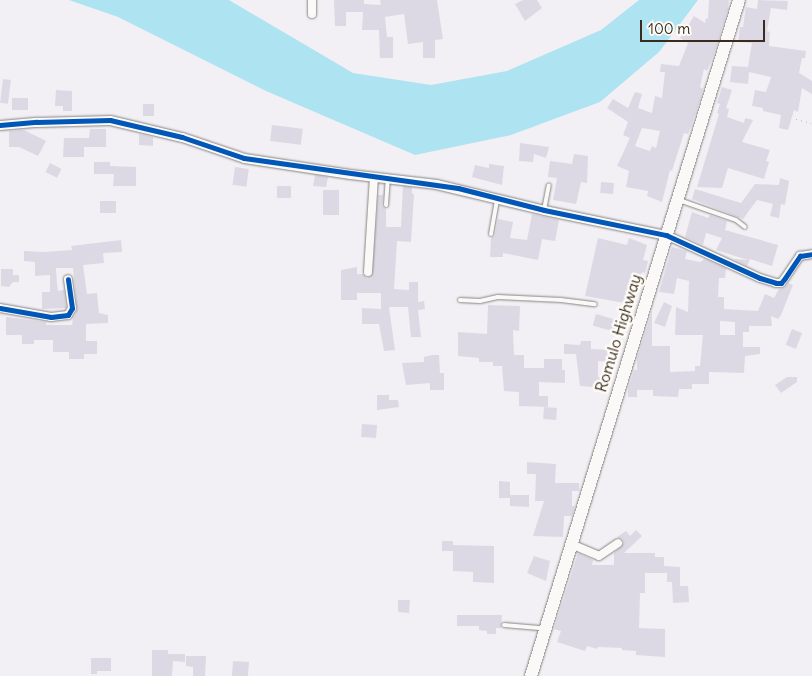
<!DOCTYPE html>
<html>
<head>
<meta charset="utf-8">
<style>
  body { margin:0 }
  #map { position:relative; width:812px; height:676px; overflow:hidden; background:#f2f0f4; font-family:Delius,sans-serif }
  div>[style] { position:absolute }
  .water>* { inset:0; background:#aee3f2 }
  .building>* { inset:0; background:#ddd9e4; transform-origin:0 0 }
  .path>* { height:1px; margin-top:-0.5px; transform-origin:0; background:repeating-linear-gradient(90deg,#b5b3b1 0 1px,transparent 0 5px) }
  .roads { filter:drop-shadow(0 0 1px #888483) drop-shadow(0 0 1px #888483) }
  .service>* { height:4px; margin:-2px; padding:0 2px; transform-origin:2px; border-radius:2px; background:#faf9f8 }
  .minor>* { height:8px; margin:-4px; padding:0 4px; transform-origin:4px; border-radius:4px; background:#faf9f8 }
  .tertiary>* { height:9px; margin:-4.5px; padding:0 4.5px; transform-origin:4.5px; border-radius:4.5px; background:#faf9f8 }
  .trunk>* { height:12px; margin:-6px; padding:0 6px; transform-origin:6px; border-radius:6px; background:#faf9f8 }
  .cycleway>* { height:5px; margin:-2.5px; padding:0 2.5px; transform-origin:2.5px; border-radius:2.5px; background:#0057b8 }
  span { translate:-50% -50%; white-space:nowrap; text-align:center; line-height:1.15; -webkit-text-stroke:5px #fdfcf7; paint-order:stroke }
  .street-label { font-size:16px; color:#3b2a1e }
  .scale { position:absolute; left:640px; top:20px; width:125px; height:22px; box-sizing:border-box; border:2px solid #3b2a1e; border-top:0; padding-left:6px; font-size:15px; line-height:18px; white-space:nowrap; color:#3b2a1e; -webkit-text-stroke:4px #fdfcf7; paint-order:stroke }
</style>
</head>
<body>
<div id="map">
  <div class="water">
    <i style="clip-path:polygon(69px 0,229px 0,353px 73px,431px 85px,507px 71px,601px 30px,639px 0,698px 0,659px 52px,600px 102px,511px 135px,415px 155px,266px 91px,118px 17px)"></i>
  </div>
  <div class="building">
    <i style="clip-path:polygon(334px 0,364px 0,364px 4px,381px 5px,380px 0,437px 0,443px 39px,435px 40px,435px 58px,423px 58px,423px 42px,408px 44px,404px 14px,385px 17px,387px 37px,393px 37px,393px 58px,380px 58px,379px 30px,362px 30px,363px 12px,346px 12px,346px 26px,335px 26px)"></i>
    <i style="clip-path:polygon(523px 0,537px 0,542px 8px,525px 21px,515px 4px)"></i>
    <i style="clip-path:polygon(evenodd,709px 0,729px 0,728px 9px,714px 54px,707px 71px,704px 69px,700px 87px,703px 89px,700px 100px,691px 127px,688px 134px,684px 133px,672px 171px,670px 170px,662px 202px,647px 196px,648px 191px,626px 187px,629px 171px,617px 166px,630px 138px,623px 135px,628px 122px,607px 108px,613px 99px,628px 108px,635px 92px,642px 94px,638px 108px,652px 113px,655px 96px,662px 98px,665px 72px,660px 72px,661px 64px,679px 66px,688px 43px,680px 38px,694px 16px,705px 23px,706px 18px,708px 19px,709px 0,642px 128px,660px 131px,656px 148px,652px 146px,650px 151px,635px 146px,642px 128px)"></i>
    <i style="clip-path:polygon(758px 0,788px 1px,787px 10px,771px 8px,767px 31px,770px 32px,769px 46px,806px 51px,805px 58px,802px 58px,799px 73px,812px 81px,812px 94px,802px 88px,798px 112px,794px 110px,788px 130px,779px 128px,781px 115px,763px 111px,763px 108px,752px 106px,755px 90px,766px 92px,771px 77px,749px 72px,748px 84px,730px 82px,732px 66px,748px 67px,752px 43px,738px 42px,740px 27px,743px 27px,746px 7px,757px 9px)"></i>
    <i style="left:3px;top:79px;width:8px;height:24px;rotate:7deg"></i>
    <i style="clip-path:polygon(722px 87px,732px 90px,726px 108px,729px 109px,727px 117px,744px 123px,745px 118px,753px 120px,742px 142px,770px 150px,766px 161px,769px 162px,764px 179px,728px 168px,722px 188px,697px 187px,719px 114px,717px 113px,720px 104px,717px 103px)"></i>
    <i style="clip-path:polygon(56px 90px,72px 91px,72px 111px,63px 111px,63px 106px,55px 106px)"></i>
    <i style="left:12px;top:98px;width:16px;height:12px"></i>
    <i style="left:143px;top:104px;width:11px;height:12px"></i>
    <i style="left:272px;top:125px;width:31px;height:16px;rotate:7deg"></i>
    <i style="clip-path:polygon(90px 129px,106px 129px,106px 147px,84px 147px,84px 157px,63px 157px,64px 138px,89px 138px)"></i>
    <i style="clip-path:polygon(24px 130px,46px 141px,38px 156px,19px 147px,9px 147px,9px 131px)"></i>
    <i style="clip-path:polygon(139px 134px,153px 137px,153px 146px,139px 145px)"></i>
    <i style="clip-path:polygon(520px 143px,549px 147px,546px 158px,534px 154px,533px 162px,519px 161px)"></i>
    <i style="clip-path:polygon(574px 154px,588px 156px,587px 183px,581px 182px,576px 204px,553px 200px,557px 178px,548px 177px,550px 161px,572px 164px)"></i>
    <i style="clip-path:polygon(94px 162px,110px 162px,110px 166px,136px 167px,136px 186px,113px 186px,114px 174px,94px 174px)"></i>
    <i style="left:50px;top:163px;width:13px;height:10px;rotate:27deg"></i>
    <i style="clip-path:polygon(489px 164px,504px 166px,502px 185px,472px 177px,475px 165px,489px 168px)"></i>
    <i style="left:235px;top:167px;width:14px;height:18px;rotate:8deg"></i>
    <i style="clip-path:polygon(315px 175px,328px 177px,326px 187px,313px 186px)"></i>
    <i style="clip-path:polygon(780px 178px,789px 181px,785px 205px,781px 204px,779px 218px,770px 216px,773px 204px,757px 200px,743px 219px,692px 199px,695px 189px,741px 203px,755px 184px,779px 185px)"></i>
    <i style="left:601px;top:182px;width:13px;height:11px;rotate:4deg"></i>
    <i style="left:277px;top:186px;width:14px;height:12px"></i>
    <i style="clip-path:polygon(403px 186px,412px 187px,412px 194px,414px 194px,411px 242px,397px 241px,394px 289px,409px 290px,409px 282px,418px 282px,418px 302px,424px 301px,425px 309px,418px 310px,421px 337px,411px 337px,408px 307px,389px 307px,395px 350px,384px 351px,379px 324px,362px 324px,362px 308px,381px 309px,381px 293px,357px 293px,357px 300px,341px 300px,341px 270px,357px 267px,357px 274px,363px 274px,367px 278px,372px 275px,378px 195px,383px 195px,382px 206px,386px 209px,386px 227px,401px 227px)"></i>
    <i style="left:323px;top:190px;width:16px;height:25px"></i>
    <i style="left:100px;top:201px;width:16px;height:12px"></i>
    <i style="clip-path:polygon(692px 212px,708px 218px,710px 215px,727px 221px,725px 230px,778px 245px,772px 266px,750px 259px,747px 266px,733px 259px,748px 260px,716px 250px,722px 238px,706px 233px,703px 245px,685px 237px)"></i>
    <i style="clip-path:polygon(532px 214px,559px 220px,555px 241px,542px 239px,538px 260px,503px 253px,503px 257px,490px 257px,491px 238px,495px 235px,498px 219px,513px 222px,510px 238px,527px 240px)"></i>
    <i style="clip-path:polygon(598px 238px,627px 245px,629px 238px,647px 245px,643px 260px,648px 261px,645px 273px,642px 272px,635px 295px,627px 294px,625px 303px,585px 296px)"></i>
    <i style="clip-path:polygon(121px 240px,122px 252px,103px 253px,104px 263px,83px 265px,87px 294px,97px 293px,99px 313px,108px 315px,108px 323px,86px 324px,86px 341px,97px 341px,97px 354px,84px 354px,84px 359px,69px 359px,69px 352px,53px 352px,53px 340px,34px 340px,34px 344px,22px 344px,22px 335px,6px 335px,6px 317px,46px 322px,46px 325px,72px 325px,73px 318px,77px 310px,73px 268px,56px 268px,57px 284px,58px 291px,64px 290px,66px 308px,42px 309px,42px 292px,50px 292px,50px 275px,35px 276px,35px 262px,24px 261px,24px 251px,44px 252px,72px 250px,71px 246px)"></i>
    <i style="clip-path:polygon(evenodd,672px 247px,687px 251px,685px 259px,700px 262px,705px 259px,726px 268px,725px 278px,719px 278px,718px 297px,724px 297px,724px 309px,758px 311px,765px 294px,774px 298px,779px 289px,784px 288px,788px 283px,793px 285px,781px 315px,778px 319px,771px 316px,772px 326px,749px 326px,749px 332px,743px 332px,743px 347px,760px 347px,760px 354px,745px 356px,744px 373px,709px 372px,709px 384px,692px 384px,692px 389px,679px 389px,678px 397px,653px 396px,653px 390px,637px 390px,637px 397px,628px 397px,628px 389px,634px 370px,637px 370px,637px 359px,652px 311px,652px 346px,670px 346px,670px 372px,695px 371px,695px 366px,700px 366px,703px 335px,675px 335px,676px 307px,688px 312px,689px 281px,677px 278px,674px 294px,659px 292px,672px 247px,720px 321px,735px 322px,735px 335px,720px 335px,720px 321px)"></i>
    <i style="clip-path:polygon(1px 269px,13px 269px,13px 275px,19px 275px,19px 282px,13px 282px,9px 287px,1px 286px)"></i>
    <i style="clip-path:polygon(664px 302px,672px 306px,665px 327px,654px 323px)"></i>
    <i style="clip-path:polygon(488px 305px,520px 306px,519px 331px,513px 330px,514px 355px,524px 355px,524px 368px,544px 368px,544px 359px,562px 359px,562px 370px,565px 370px,565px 383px,539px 382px,539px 396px,548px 396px,548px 407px,519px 406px,519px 392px,504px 391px,502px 366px,493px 366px,493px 362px,479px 362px,479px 358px,458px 356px,458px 332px,487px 334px)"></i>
    <i style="left:596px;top:314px;width:29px;height:12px;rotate:16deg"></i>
    <i style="left:792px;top:329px;width:11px;height:17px;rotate:22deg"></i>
    <i style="clip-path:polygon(581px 341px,591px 341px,591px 349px,614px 350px,613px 362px,598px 361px,598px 377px,607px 377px,607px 388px,580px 386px,576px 354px,564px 354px,564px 344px,580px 345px)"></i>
    <i style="clip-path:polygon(432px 355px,439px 355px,440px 373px,444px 373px,444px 390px,430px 390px,430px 383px,406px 385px,402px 363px,424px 362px,424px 357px)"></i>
    <i style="clip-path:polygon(787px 377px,797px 377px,797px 382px,781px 393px,775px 385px)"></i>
    <i style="clip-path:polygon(377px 395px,389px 395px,389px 400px,398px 400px,399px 407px,377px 410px)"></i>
    <i style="left:544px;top:407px;width:13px;height:12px;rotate:4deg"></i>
    <i style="left:362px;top:424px;width:15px;height:13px;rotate:4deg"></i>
    <i style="clip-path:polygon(527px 462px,556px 464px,555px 483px,579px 483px,579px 491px,572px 491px,572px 506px,575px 506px,572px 516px,564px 516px,563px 537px,533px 536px,544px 501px,535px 501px,536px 474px,527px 474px)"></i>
    <i style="clip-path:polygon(499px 481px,510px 482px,510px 495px,529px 495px,529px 507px,510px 506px,510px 498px,499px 498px)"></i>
    <i style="clip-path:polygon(636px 530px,642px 536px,624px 553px,655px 553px,655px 557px,664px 557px,664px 566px,680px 567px,680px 586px,688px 586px,689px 602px,673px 603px,672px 582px,667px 582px,667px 573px,645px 573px,645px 593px,640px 593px,639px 628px,665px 629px,665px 657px,636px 655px,636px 651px,622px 650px,622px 648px,598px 647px,597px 649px,587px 646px,585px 651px,557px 642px,561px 631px,554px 629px,578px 553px,593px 560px,592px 565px,614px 565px,614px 553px,624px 543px,622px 539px,617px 537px,626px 531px,630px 536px)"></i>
    <i style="clip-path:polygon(442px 541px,453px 541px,453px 545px,494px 546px,494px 583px,473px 582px,473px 572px,453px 571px,453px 551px,442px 551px)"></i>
    <i style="clip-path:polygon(534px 556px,550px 561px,546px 581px,527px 573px)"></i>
    <i style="clip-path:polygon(398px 600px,410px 600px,409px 613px,398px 612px)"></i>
    <i style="clip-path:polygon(457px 615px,502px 615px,501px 628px,496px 628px,496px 634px,487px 634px,487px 631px,479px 630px,479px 626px,457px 626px)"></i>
    <i style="clip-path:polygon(152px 650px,168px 650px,168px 654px,185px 654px,185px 662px,173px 661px,172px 676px,152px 676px)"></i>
    <i style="clip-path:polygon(186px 656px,206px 656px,205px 676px,193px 676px,193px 667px,186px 666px)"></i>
    <i style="clip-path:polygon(91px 658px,111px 658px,111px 671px,97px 671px,97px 674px,91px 674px)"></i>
    <i style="left:233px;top:661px;width:16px;height:15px;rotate:4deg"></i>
  </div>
  <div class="path">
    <i style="left:796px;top:119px;width:16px;rotate:14deg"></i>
  </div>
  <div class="roads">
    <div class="service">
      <i style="left:679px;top:200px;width:60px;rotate:19.3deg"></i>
      <i style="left:736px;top:220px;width:11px;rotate:38deg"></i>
      <i style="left:386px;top:205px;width:27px;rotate:-86deg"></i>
      <i style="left:544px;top:210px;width:25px;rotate:-79deg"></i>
      <i style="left:491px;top:234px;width:35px;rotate:-80deg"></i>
      <i style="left:460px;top:300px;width:20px;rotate:3deg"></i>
      <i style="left:480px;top:301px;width:18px;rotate:-13deg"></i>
      <i style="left:498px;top:297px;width:63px;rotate:2.7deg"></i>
      <i style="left:561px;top:300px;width:34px;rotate:7deg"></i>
      <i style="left:504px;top:625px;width:38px;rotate:5deg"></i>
    </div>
    <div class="minor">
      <i style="left:312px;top:14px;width:14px;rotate:-90deg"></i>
      <i style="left:666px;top:235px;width:103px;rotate:24.6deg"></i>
      <i style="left:760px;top:278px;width:17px;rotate:17deg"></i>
      <i style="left:776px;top:283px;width:5px"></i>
      <i style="left:781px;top:283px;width:6px;rotate:-51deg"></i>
      <i style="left:785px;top:278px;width:27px;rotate:-56deg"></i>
      <i style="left:800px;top:256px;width:12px;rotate:-9deg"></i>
      <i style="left:368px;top:272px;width:95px;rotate:-86.4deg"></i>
      <i style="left:0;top:308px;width:52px;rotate:10deg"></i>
      <i style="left:51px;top:317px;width:17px;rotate:-7deg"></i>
      <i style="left:68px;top:315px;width:8px;rotate:-60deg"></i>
      <i style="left:72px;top:308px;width:29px;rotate:-98deg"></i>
      <i style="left:571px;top:544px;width:30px;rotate:23deg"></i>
      <i style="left:599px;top:556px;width:23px;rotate:-34deg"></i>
    </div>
    <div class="tertiary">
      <i style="left:0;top:125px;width:37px;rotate:-5deg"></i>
      <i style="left:37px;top:122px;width:73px;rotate:-1.6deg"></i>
      <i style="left:110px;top:120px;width:74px;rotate:13.3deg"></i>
      <i style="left:182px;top:137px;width:65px;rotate:18.7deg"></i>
      <i style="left:244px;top:158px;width:107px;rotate:8.6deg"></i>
      <i style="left:350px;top:174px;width:87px;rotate:6.6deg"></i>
      <i style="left:436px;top:184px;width:111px;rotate:13.5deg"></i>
      <i style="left:544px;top:210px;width:125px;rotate:11.6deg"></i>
    </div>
    <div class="trunk">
      <i style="left:531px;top:676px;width:707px;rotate:-72.9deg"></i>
    </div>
  </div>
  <div class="cycleway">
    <i style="left:0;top:125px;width:37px;rotate:-5deg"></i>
    <i style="left:37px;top:122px;width:73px;rotate:-1.6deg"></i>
    <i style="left:110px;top:120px;width:74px;rotate:13.3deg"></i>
    <i style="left:182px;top:137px;width:65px;rotate:18.7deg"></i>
    <i style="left:244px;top:158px;width:216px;rotate:8deg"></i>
    <i style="left:458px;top:188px;width:89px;rotate:14.3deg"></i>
    <i style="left:544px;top:210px;width:125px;rotate:11.6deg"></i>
    <i style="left:666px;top:235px;width:103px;rotate:24.6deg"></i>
    <i style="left:760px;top:278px;width:17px;rotate:17deg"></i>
    <i style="left:776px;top:283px;width:5px"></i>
    <i style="left:781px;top:283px;width:6px;rotate:-51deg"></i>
    <i style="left:785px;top:278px;width:27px;rotate:-56deg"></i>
    <i style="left:800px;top:256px;width:12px;rotate:-9deg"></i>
    <i style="left:0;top:308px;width:52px;rotate:10deg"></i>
    <i style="left:51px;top:317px;width:17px;rotate:-7deg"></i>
    <i style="left:68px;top:315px;width:8px;rotate:-60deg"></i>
    <i style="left:72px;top:308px;width:29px;rotate:-98deg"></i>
  </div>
  <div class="street-label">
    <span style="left:618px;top:333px;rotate:-73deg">Romulo Highway</span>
  </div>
  <div class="scale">100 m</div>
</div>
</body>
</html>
